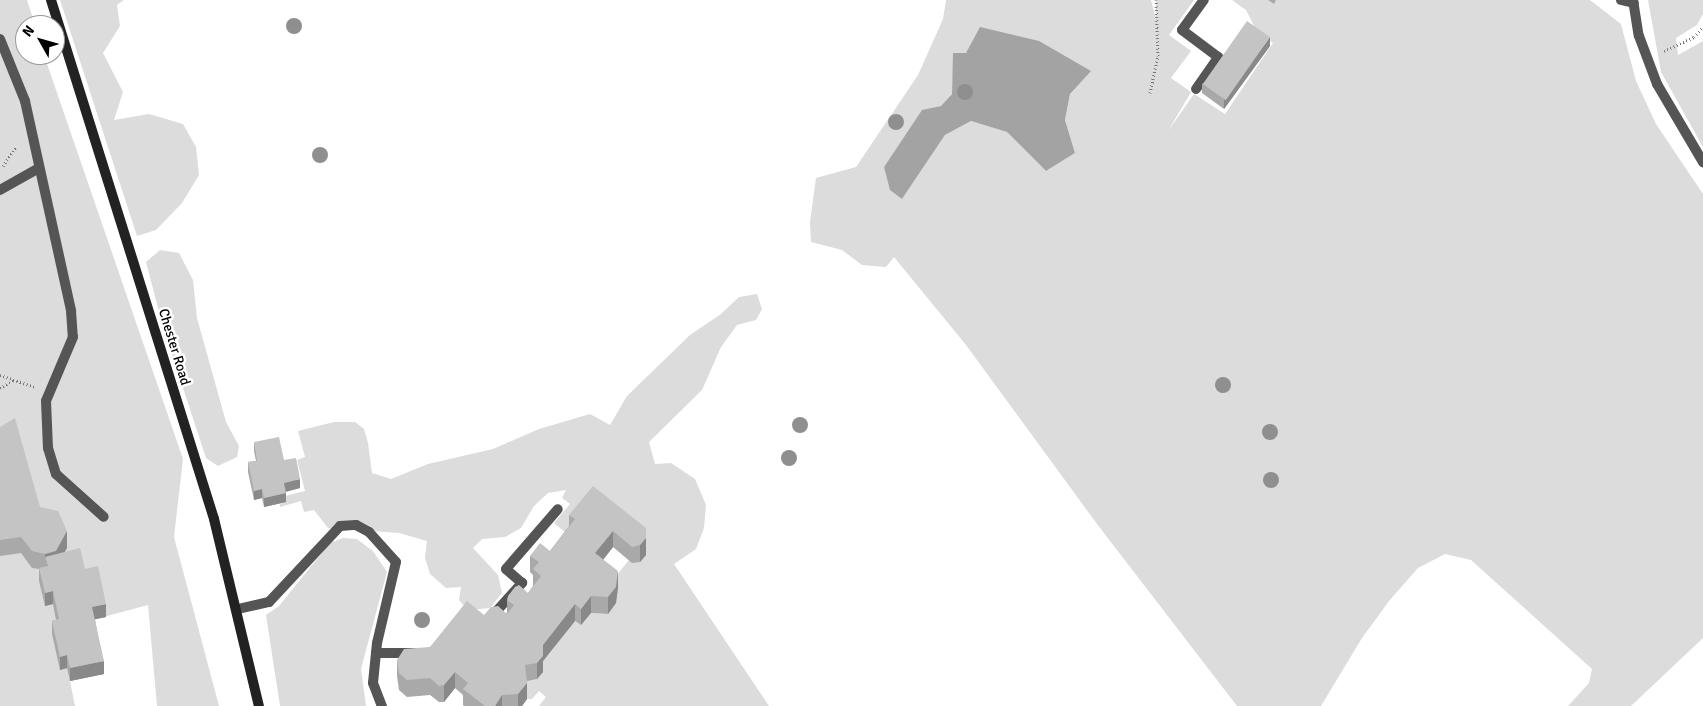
<!DOCTYPE html>
<html>
<head>
<meta charset="utf-8">
<style>
  body { margin:0 }
  #map { position:relative; width:1703px; height:706px; overflow:hidden; background:#fff; font-family:Signika,sans-serif }
  div>[style] { position:absolute }
  .green>* { inset:0; background:#dcdcdc }
  .water>* { inset:0; background:#a3a3a3 }
  .path>* { height:3px; margin-top:-1.5px; transform-origin:0; background:repeating-linear-gradient(90deg,#777 0 1px,transparent 0 3.5px) }
  .lane>* { height:10px; margin:-5px; padding:0 5px; transform-origin:5px; border-radius:5px; background:#555 }
  .street>* { height:10px; margin:-5px; padding:0 5px; transform-origin:5px; border-radius:5px; background:#555 }
  .secondary>* { height:10px; margin:-5px; padding:0 5px; transform-origin:5px; border-radius:5px; background:#222 }
  .trees>* { width:16px; height:16px; margin:-8px; border-radius:50%; background:#8f8f8f }
  .wall>* { inset:0; background:#a9a9a9 }
  .shaded-wall>* { inset:0; background:#898989 }
  .building>* { inset:0; background:#c4c4c4; transform-origin:0 0 }
  span { translate:-50% -50%; white-space:nowrap; text-align:center; line-height:1.15; -webkit-text-stroke:5px #fff; paint-order:stroke }
  .street-label { font-size:14px; color:#000 }
  .north { position:absolute; left:15px; top:15px; width:50px; height:50px; box-sizing:border-box; background:#fff; border:1px solid #999; border-radius:50%; rotate:308deg; font-size:14px; font-weight:700; line-height:20px; text-align:center; color:#000 }
  .north::after { content:''; display:block; margin:auto; width:18px; height:22px; background:#000; clip-path:polygon(50% 0,100% 100%,50% 72%,0 100%) }
</style>
</head>
<body>
<div id="map">
  <div class="green">
    <i style="clip-path:polygon(0 0,27px 0,35px 25px,25px 25px,25px 55px,44px 55px,183px 459px,174px 537px,219px 706px,157px 706px,148px 605px,92px 620px,104px 674px,70px 681px,75px 706px,0 706px)"></i>
    <i style="clip-path:polygon(60px 0,124px 0,117px 5px,120px 26px,103px 53px,123px 92px,114px 120px,149px 114px,183px 124px,196px 147px,199px 175px,182px 203px,156px 230px,137px 236px)"></i>
    <i style="clip-path:polygon(evenodd,946px 0,1151px 0,1156px 19px,1156px 0,1194px 0,1169px 35px,1191px 51px,1171px 78px,1191px 92px,1168px 131px,1194px 94px,1225px 114px,1273px 43px,1257px 32px,1246px 10px,1232px 0,1268px 0,1273px 3px,1276px 0,1590px 0,1621px 24px,1636px 81px,1656px 124px,1703px 194px,1703px 638px,1631px 706px,1568px 706px,1589px 683px,1592px 669px,1471px 560px,1445px 554px,1418px 568px,1389px 601px,1362px 638px,1321px 706px,1237px 706px,1097px 524px,966px 345px,894px 257px,886px 267px,862px 265px,842px 250px,811px 242px,810px 222px,816px 178px,856px 167px,918px 75px,943px 19px,946px 0,966px 53px,1090px 71px,1070px 94px,1065px 120px,1075px 153px,1046px 171px,1007px 132px,971px 121px,945px 135px,902px 199px,884px 167px,922px 111px,941px 106px,952px 94px,953px 76px,966px 53px)"></i>
    <i style="clip-path:polygon(1648px 0,1703px 0,1703px 14px,1697px 25px,1676px 38px,1678px 55px,1703px 41px,1703px 147px,1661px 72px)"></i>
    <i style="clip-path:polygon(160px 250px,179px 253px,193px 280px,197px 318px,226px 422px,239px 446px,237px 457px,218px 466px,206px 458px,163px 327px,146px 262px)"></i>
    <i style="clip-path:polygon(757px 294px,762px 309px,756px 320px,737px 325px,721px 347px,702px 390px,649px 442px,655px 464px,671px 463px,695px 479px,706px 505px,704px 528px,696px 549px,674px 564px,769px 706px,539px 706px,546px 697px,539px 691px,532px 699px,527px 699px,525px 682px,543px 672px,543px 661px,575px 621px,581px 625px,591px 613px,608px 614px,616px 603px,618px 588px,611px 582px,629px 560px,646px 555px,567px 534px,554px 523px,570px 504px,562px 498px,566px 490px,548px 493px,534px 506px,521px 528px,505px 537px,482px 539px,473px 548px,498px 575px,502px 593px,490px 608px,468px 610px,459px 600px,461px 587px,446px 588px,430px 574px,425px 558px,427px 541px,399px 533px,328px 528px,314px 510px,304px 512px,301px 501px,280px 507px,280px 504px,286px 502px,285px 496px,305px 491px,297px 460px,305px 457px,298px 431px,334px 422px,355px 422px,364px 429px,368px 443px,372px 473px,391px 479px,428px 464px,493px 449px,539px 429px,590px 414px,610px 425px,627px 396px,690px 335px,721px 314px,739px 297px)"></i>
    <i style="clip-path:polygon(343px 538px,357px 539px,373px 551px,387px 572px,361px 669px,366px 706px,280px 706px,266px 615px,279px 606px,330px 543px)"></i>
  </div>
  <div class="water">
    <i style="clip-path:polygon(980px 27px,1039px 41px,1091px 71px,1070px 94px,1065px 120px,1075px 153px,1046px 171px,1007px 132px,971px 121px,945px 135px,902px 199px,890px 190px,884px 167px,922px 110px,941px 106px,952px 94px,953px 53px,966px 53px)"></i>
  </div>
  <div class="path">
    <i style="left:1664px;top:51px;width:33px;rotate:-25deg"></i>
    <i style="left:1694px;top:37px;width:13px;rotate:-48deg"></i>
    <i style="left:1150px;top:93px;width:38px;rotate:-78deg"></i>
    <i style="left:1158px;top:56px;width:56px;rotate:-92deg"></i>
    <i style="left:3px;top:166px;width:23px;rotate:-56deg"></i>
    <i style="left:0;top:375px;width:36px;rotate:19deg"></i>
    <i style="left:0;top:388px;width:16px;rotate:-30deg"></i>
  </div>
  <div class="lane">
    <i style="left:0;top:39px;width:67px;rotate:68deg"></i>
    <i style="left:25px;top:101px;width:215px;rotate:77.6deg"></i>
    <i style="left:71px;top:311px;width:26px;rotate:86deg"></i>
    <i style="left:73px;top:337px;width:69px;rotate:112.9deg"></i>
    <i style="left:46px;top:401px;width:47px;rotate:87.6deg"></i>
    <i style="left:48px;top:448px;width:27px;rotate:73deg"></i>
    <i style="left:56px;top:474px;width:64px;rotate:41.9deg"></i>
    <i style="left:1196px;top:89px;width:39px;rotate:-55deg"></i>
    <i style="left:1218px;top:57px;width:45px;rotate:-143.1deg"></i>
    <i style="left:1182px;top:30px;width:37px;rotate:-54deg"></i>
    <i style="left:0;top:190px;width:45px;rotate:-29.4deg"></i>
    <i style="left:492px;top:616px;width:45px;rotate:-47.7deg"></i>
    <i style="left:522px;top:583px;width:21px;rotate:-139deg"></i>
    <i style="left:506px;top:569px;width:79px;rotate:-49.1deg"></i>
    <i style="left:376px;top:653px;width:39px"></i>
  </div>
  <div class="street">
    <i style="left:1621px;top:0;width:13px;rotate:13deg"></i>
    <i style="left:1633px;top:0;width:36px;rotate:81deg"></i>
    <i style="left:1639px;top:36px;width:51px;rotate:69.4deg"></i>
    <i style="left:1657px;top:84px;width:91px;rotate:59.5deg"></i>
    <i style="left:238px;top:609px;width:32px;rotate:-13deg"></i>
    <i style="left:269px;top:602px;width:104px;rotate:-46.9deg"></i>
    <i style="left:340px;top:526px;width:16px;rotate:-4deg"></i>
    <i style="left:356px;top:525px;width:15px;rotate:28deg"></i>
    <i style="left:369px;top:532px;width:40px;rotate:48deg"></i>
    <i style="left:396px;top:562px;width:83px;rotate:103.2deg"></i>
    <i style="left:377px;top:643px;width:40px;rotate:95.7deg"></i>
    <i style="left:373px;top:683px;width:25px;rotate:69deg"></i>
  </div>
  <div class="secondary">
    <i style="left:51px;top:0;width:544px;rotate:72.56deg"></i>
    <i style="left:214px;top:519px;width:192px;rotate:76.5deg"></i>
  </div>
  <div class="trees">
    <i style="left:294px;top:26px"></i>
    <i style="left:965px;top:92px"></i>
    <i style="left:896px;top:122px"></i>
    <i style="left:320px;top:155px"></i>
    <i style="left:1223px;top:385px"></i>
    <i style="left:800px;top:425px"></i>
    <i style="left:1270px;top:432px"></i>
    <i style="left:789px;top:458px"></i>
    <i style="left:1271px;top:480px"></i>
    <i style="left:422px;top:620px"></i>
  </div>
  <div class="wall">
    <i style="clip-path:polygon(1268px 0,1276px 0,1274px 4px)"></i>
    <i style="clip-path:polygon(1270px 46px,1224px 109px,1202px 93px,1202px 84px)"></i>
    <i style="clip-path:polygon(0 427px,40px 507px,67px 548px,64px 552px,85px 569px,106px 617px,95px 619px,104px 674px,70px 681px,67px 668px,60px 670px,52px 634px,52px 621px,56px 620px,53px 604px,45px 606px,39px 581px,39px 569px,32px 568px,21px 553px,0 556px)"></i>
    <i style="clip-path:polygon(254px 442px,284px 460px,300px 488px,286px 492px,286px 502px,264px 507px,262px 498px,254px 500px,248px 472px,248px 462px,256px 461px,254px 451px)"></i>
    <i style="clip-path:polygon(569px 515px,646px 528px,646px 555px,640px 562px,632px 563px,613px 547px,603px 560px,618px 588px,616px 603px,608px 614px,591px 613px,581px 625px,575px 621px,543px 661px,543px 672px,537px 679px,527px 681px,527px 699px,522px 706px,464px 706px,463px 705px,463px 695px,455px 688px,444px 702px,439px 702px,430px 695px,407px 697px,399px 690px,397px 676px,397px 660px,430px 647px,484px 615px,507px 613px,507px 600px,528px 593px,533px 586px,533px 575px,530px 572px,530px 556px,550px 551px,569px 526px)"></i>
  </div>
  <div class="shaded-wall">
    <i style="clip-path:polygon(1270px 37px,1270px 46px,1224px 109px,1224px 100px)"></i>
    <i style="clip-path:polygon(300px 479px,300px 488px,284px 492px,284px 483px)"></i>
    <i style="clip-path:polygon(262px 489px,262px 498px,254px 500px,254px 491px)"></i>
    <i style="clip-path:polygon(286px 493px,286px 502px,264px 507px,264px 498px)"></i>
    <i style="clip-path:polygon(67px 531px,67px 548px,56px 567px,48px 566px,45px 557px,45px 570px,45px 554px)"></i>
    <i style="clip-path:polygon(613px 531px,613px 547px,595px 570px,595px 553px)"></i>
    <i style="clip-path:polygon(646px 538px,646px 555px,640px 562px,640px 545px)"></i>
    <i style="clip-path:polygon(618px 571px,618px 588px,616px 603px,608px 614px,608px 597px)"></i>
    <i style="clip-path:polygon(53px 591px,53px 604px,45px 606px,45px 593px)"></i>
    <i style="clip-path:polygon(591px 596px,591px 613px,581px 625px,581px 609px)"></i>
    <i style="clip-path:polygon(106px 604px,106px 617px,92px 620px,92px 607px)"></i>
    <i style="clip-path:polygon(575px 604px,575px 621px,543px 661px,543px 672px,537px 679px,537px 663px,543px 645px)"></i>
    <i style="clip-path:polygon(67px 655px,67px 668px,60px 670px,60px 657px)"></i>
    <i style="clip-path:polygon(104px 661px,104px 674px,70px 681px,70px 668px)"></i>
    <i style="clip-path:polygon(455px 672px,455px 688px,444px 702px,444px 685px)"></i>
    <i style="clip-path:polygon(527px 683px,527px 699px,522px 706px,518px 706px,518px 694px)"></i>
    <i style="clip-path:polygon(502px 695px,502px 706px,495px 706px)"></i>
  </div>
  <div class="building">
    <i style="left:1247px;top:21px;width:28px;height:77px;rotate:35deg"></i>
    <i style="clip-path:polygon(15px 418px,40px 507px,58px 511px,67px 531px,56px 551px,45px 554px,32px 551px,21px 537px,0 540px,0 427px)"></i>
    <i style="clip-path:polygon(279px 437px,284px 460px,296px 458px,300px 479px,284px 483px,286px 493px,264px 498px,262px 489px,254px 491px,248px 462px,257px 461px,254px 442px)"></i>
    <i style="clip-path:polygon(593px 486px,646px 528px,646px 538px,640px 545px,632px 547px,613px 531px,595px 553px,618px 571px,616px 587px,608px 597px,591px 596px,581px 609px,575px 604px,543px 645px,543px 656px,537px 663px,525px 665px,527px 683px,518px 694px,502px 695px,495px 706px,485px 706px,463px 689px,468px 683px,455px 672px,444px 685px,439px 686px,430px 678px,407px 680px,399px 673px,397px 660px,404px 649px,430px 647px,467px 601px,484px 615px,491px 607px,498px 606px,507px 614px,514px 605px,507px 600px,508px 596px,515px 587px,519px 585px,528px 593px,541px 576px,533px 569px,539px 562px,530px 556px,540px 543px,550px 551px,575px 519px,569px 515px)"></i>
    <i style="clip-path:polygon(80px 548px,85px 569px,98px 566px,106px 604px,92px 607px,104px 661px,70px 668px,67px 655px,60px 657px,52px 621px,59px 619px,53px 591px,45px 593px,39px 568px,48px 566px,45px 557px)"></i>
  </div>
  <div class="street-label">
    <span style="left:174px;top:347px;rotate:73deg">Chester Road</span>
  </div>
  <div class="north">N</div>
</div>
</body>
</html>
